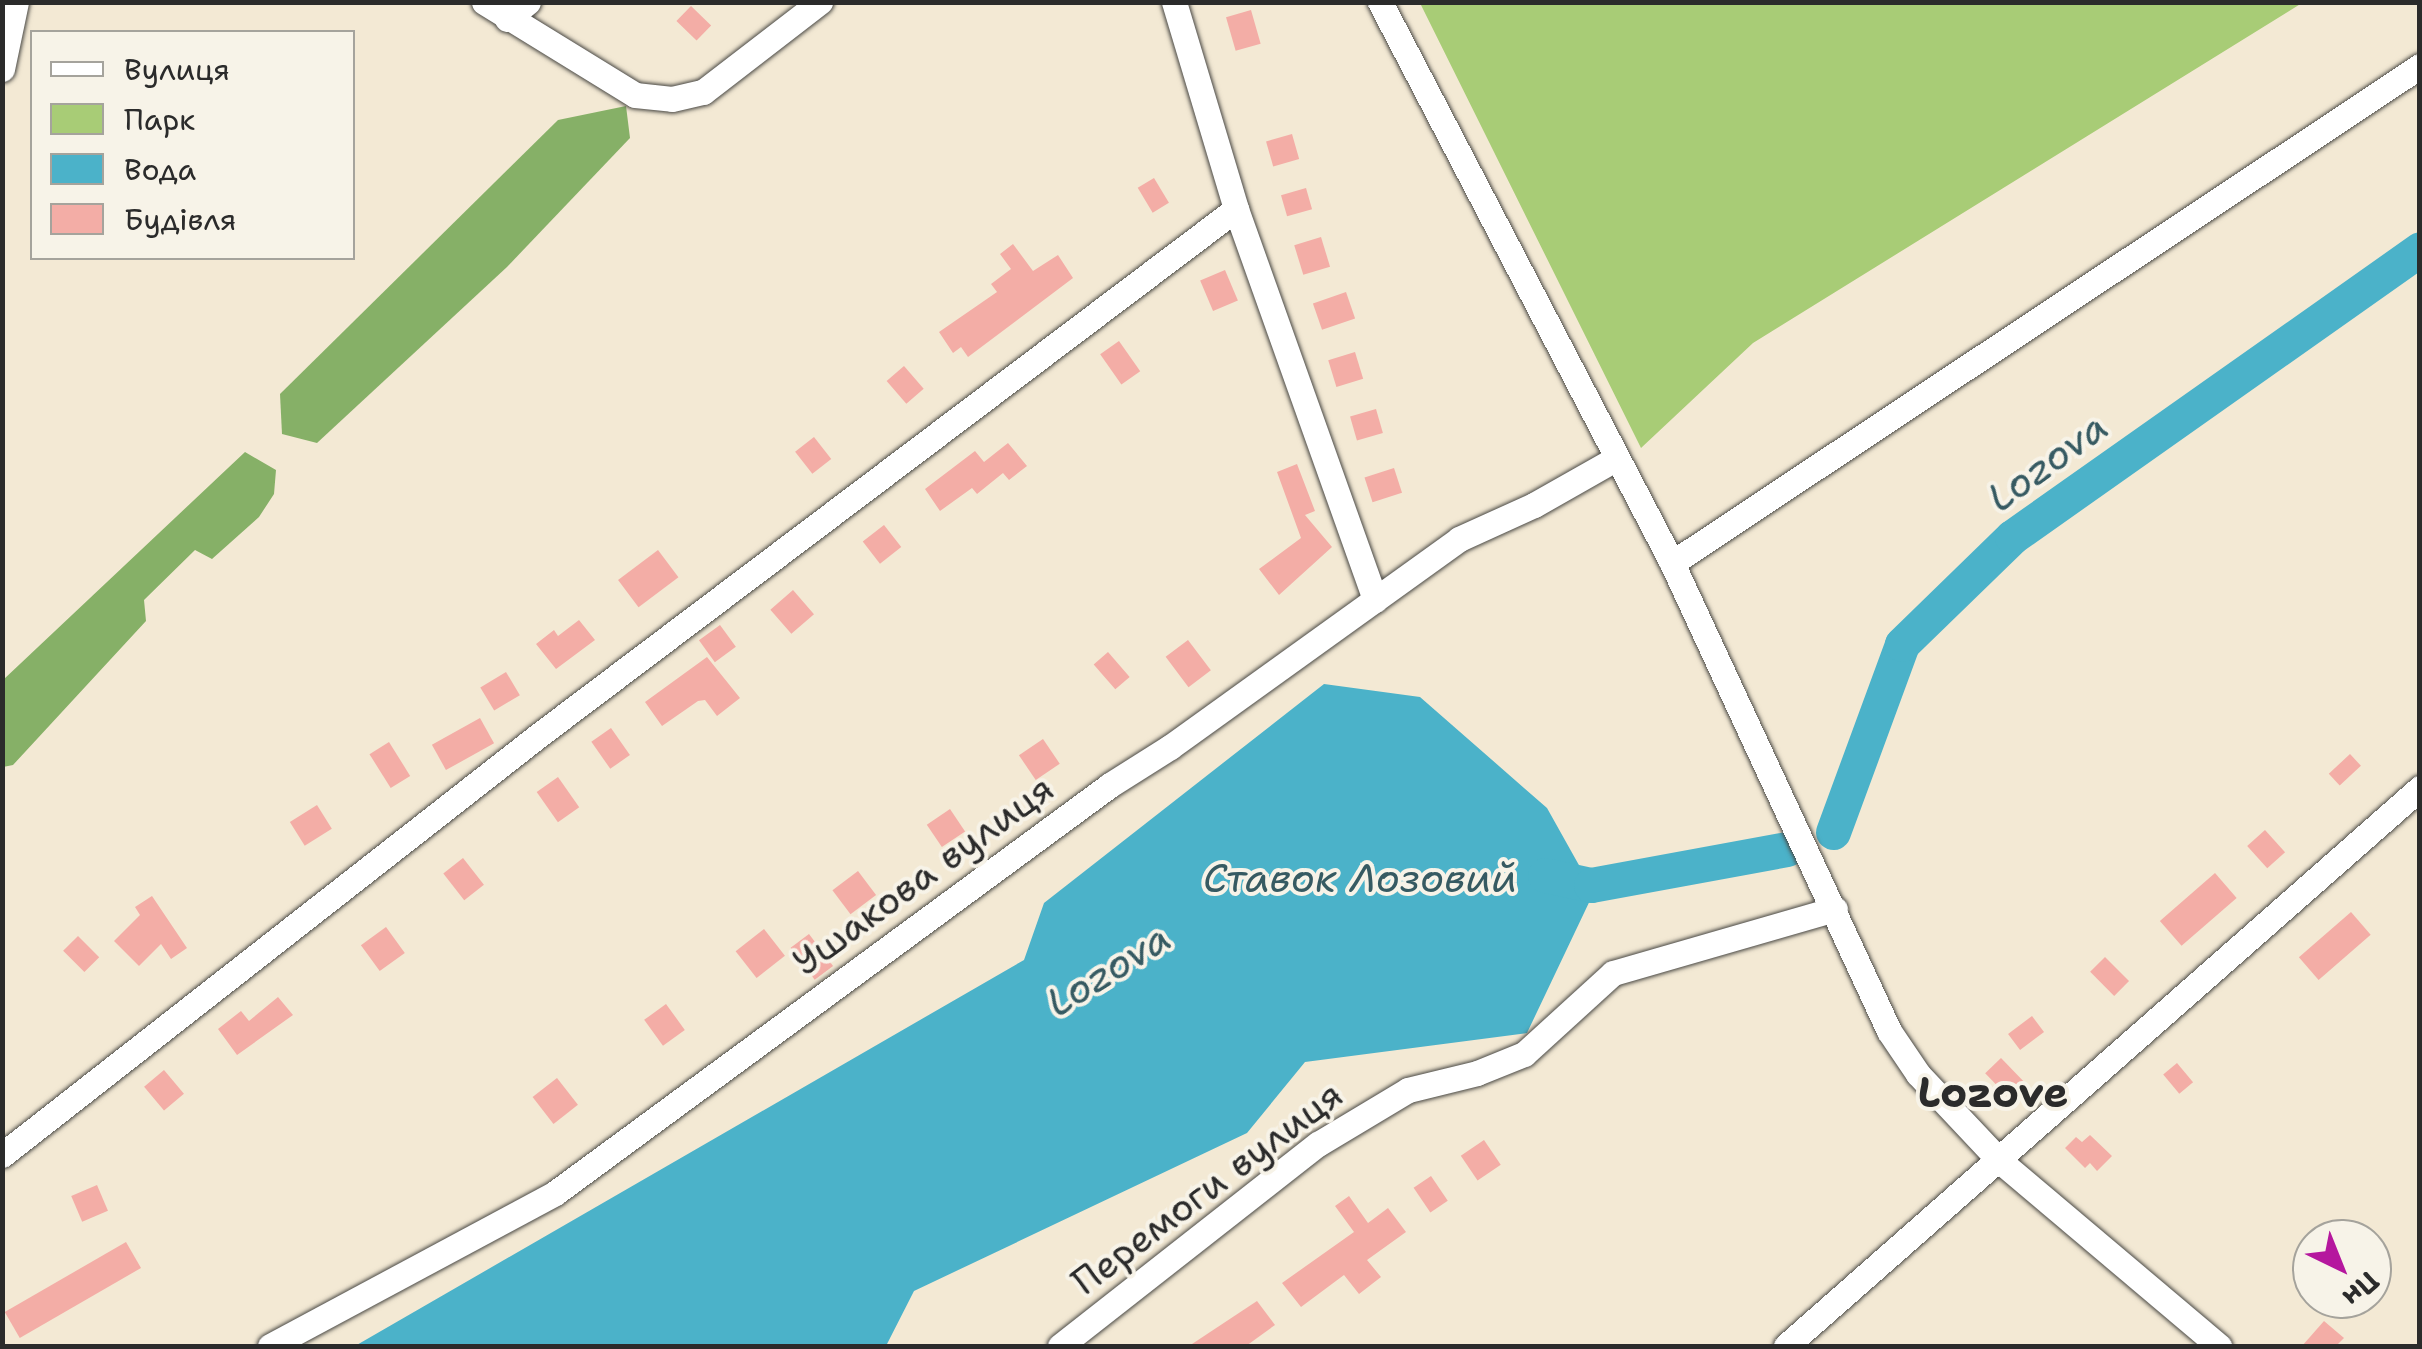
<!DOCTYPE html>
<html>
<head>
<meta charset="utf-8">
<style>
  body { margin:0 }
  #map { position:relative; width:2422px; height:1349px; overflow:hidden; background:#f3e9d4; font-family:"Shantell Sans",sans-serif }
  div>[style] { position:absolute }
  .green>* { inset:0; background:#a8cc76 }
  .forest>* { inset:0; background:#86b067 }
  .water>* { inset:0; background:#4bb2c9 }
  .river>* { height:35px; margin:-17.5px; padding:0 17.5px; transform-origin:17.5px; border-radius:17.5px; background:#4bb2c9 }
  .building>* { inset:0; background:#f3ada6; transform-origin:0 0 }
  .roads { filter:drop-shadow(0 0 2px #494844) drop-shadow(0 0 2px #494844) }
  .minor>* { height:25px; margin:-12.5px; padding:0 12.5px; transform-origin:12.5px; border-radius:12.5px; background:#fff }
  span { translate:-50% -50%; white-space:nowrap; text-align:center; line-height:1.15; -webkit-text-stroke:8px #f7f3e8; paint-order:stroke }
  .street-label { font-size:38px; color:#2b2b2b }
  .water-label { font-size:40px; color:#365a62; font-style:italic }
  .quarter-label { font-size:42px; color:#2b2b2b; font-weight:700 }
  .frame { position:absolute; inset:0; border:5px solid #2b2b2b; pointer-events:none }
  .legend { position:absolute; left:30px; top:30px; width:325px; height:230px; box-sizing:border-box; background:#f7f3e8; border:2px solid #a5a39c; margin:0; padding:12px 18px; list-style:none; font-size:30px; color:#2b2b2b }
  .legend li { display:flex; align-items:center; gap:20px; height:50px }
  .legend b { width:50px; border:2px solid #a5a39c }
  .north { position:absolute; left:2292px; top:1219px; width:100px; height:100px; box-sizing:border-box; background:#f7f3e8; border:2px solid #a5a39c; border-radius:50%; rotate:137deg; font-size:28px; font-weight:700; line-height:40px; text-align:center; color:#2b2b2b }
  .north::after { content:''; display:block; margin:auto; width:35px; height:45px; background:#b5179e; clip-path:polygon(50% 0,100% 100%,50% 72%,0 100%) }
</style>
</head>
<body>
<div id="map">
  <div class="green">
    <i style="clip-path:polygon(1420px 3px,2302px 3px,1753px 343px,1641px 448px)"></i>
  </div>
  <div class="forest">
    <i style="clip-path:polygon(626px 106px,630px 138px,507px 267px,317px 443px,282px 434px,280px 394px,558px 120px)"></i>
    <i style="clip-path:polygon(245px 452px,276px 470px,274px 494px,259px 517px,212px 559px,195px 550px,144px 600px,146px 621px,13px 765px,3px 767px,3px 680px)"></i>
  </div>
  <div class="water">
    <i style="clip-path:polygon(1324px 684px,1420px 697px,1547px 808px,1594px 892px,1527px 1033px,1305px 1062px,1247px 1133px,914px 1291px,886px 1346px,355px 1346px,1024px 960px,1044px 903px)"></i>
  </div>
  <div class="river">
    <i style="left:1833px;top:832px;width:200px;rotate:-69.8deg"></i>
    <i style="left:1902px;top:644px;width:153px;rotate:-44.2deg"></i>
    <i style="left:2012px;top:537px;width:499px;rotate:-35.2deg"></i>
    <i style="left:1545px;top:875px;width:47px;rotate:12.3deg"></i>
    <i style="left:1591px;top:885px;width:199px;rotate:-10.4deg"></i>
  </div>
  <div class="building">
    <i style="left:691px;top:6px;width:28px;height:21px;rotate:44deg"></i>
    <i style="left:1251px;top:10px;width:35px;height:26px;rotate:74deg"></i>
    <i style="left:1292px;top:134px;width:26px;height:27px;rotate:74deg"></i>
    <i style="left:1154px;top:178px;width:29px;height:19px;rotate:59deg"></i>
    <i style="left:1306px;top:188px;width:22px;height:26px;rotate:74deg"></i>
    <i style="left:1321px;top:237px;width:31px;height:28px;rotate:73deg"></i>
    <i style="clip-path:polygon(1013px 244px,1033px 271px,1058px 255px,1073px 278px,968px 357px,961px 347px,953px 353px,939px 332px,997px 292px,991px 284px,1011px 269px,1000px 254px)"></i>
    <i style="left:1225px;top:270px;width:33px;height:27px;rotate:67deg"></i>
    <i style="left:1346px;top:292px;width:28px;height:35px;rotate:71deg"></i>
    <i style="left:1119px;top:341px;width:37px;height:23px;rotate:55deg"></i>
    <i style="left:1355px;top:352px;width:28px;height:28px;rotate:73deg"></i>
    <i style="left:904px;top:366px;width:30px;height:23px;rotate:49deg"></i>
    <i style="left:1376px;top:409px;width:25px;height:27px;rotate:74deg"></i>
    <i style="left:814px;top:437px;width:28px;height:24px;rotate:52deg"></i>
    <i style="clip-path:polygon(1008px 443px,1027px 466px,1009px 480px,1003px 473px,977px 494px,972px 488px,940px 511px,925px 489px,975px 451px,984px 462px)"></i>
    <i style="clip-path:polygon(1297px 464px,1315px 511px,1305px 515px,1332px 547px,1279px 595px,1259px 569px,1301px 538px,1277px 472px)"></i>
    <i style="left:1394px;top:468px;width:26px;height:31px;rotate:72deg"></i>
    <i style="left:884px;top:525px;width:28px;height:27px;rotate:52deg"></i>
    <i style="left:658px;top:550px;width:34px;height:50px;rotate:53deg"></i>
    <i style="left:793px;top:590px;width:32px;height:30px;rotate:49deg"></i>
    <i style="clip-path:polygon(579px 620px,595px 640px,556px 669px,536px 644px,554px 630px,558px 636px)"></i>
    <i style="left:720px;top:625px;width:27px;height:26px;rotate:54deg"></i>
    <i style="left:1188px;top:640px;width:38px;height:28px;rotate:53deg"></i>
    <i style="left:1108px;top:652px;width:33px;height:19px;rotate:49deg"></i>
    <i style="clip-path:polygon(707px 657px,740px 698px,717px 716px,705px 700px,698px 701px,662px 726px,645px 702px)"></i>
    <i style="left:506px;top:672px;width:27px;height:30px;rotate:59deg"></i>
    <i style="left:480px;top:718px;width:29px;height:55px;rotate:61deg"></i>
    <i style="left:611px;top:728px;width:33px;height:24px;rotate:55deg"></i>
    <i style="left:1043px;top:739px;width:30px;height:29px;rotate:56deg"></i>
    <i style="left:389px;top:742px;width:40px;height:23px;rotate:58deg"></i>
    <i style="left:2350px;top:754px;width:16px;height:29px;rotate:47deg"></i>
    <i style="left:558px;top:777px;width:37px;height:26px;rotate:55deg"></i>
    <i style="left:317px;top:805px;width:28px;height:32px;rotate:58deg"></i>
    <i style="left:950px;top:809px;width:27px;height:28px;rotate:56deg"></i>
    <i style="left:2265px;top:830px;width:30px;height:24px;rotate:48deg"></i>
    <i style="left:463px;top:858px;width:34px;height:25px;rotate:52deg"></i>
    <i style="left:858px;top:871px;width:30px;height:32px;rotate:53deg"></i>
    <i style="left:2215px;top:873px;width:33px;height:73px;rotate:49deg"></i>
    <i style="clip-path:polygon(152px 896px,187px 948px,171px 959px,161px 944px,139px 966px,114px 941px,140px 915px,135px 907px)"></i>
    <i style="left:2351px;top:912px;width:30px;height:69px;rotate:49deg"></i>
    <i style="left:386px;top:927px;width:32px;height:31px;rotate:54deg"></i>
    <i style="left:764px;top:929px;width:34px;height:36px;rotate:52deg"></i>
    <i style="left:809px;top:934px;width:40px;height:23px;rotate:53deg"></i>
    <i style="left:78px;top:936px;width:30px;height:21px;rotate:45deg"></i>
    <i style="left:2105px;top:957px;width:34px;height:21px;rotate:45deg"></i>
    <i style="clip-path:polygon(278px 997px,293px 1015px,237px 1055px,218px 1029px,241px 1011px,249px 1021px)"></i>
    <i style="left:666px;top:1004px;width:32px;height:27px;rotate:54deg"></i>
    <i style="left:2032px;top:1016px;width:20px;height:30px;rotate:53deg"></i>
    <i style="left:2001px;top:1058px;width:32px;height:22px;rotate:46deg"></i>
    <i style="left:2177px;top:1063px;width:25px;height:18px;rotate:50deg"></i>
    <i style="left:164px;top:1070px;width:31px;height:26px;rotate:50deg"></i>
    <i style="left:557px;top:1078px;width:34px;height:31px;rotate:52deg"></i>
    <i style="clip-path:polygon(2090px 1135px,2112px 1156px,2097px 1171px,2090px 1163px,2085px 1168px,2065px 1148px,2076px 1137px,2082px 1142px)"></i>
    <i style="left:1484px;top:1140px;width:30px;height:28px;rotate:56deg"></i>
    <i style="left:1431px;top:1176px;width:30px;height:21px;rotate:56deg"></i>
    <i style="left:97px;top:1185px;width:28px;height:28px;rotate:67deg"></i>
    <i style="clip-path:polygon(1349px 1196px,1368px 1223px,1388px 1208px,1406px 1232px,1367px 1260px,1381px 1277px,1359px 1294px,1344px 1275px,1301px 1307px,1282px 1283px,1354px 1232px,1335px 1206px)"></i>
    <i style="left:126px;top:1242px;width:30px;height:140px;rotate:60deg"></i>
    <i style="clip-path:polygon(1257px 1301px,1275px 1325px,1246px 1346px,1189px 1346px)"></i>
    <i style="clip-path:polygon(2324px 1321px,2344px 1338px,2336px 1346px,2302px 1346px)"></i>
  </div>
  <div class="roads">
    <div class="minor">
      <i style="left:484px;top:2px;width:177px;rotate:31.6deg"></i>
      <i style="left:635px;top:95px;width:37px;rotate:6deg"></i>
      <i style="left:672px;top:99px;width:32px;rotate:-13deg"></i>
      <i style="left:703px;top:92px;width:148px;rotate:-37.6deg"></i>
      <i style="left:1174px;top:2px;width:216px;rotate:73.3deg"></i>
      <i style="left:1236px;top:209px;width:415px;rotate:70.4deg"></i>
      <i style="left:1380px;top:2px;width:632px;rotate:62.5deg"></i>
      <i style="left:1672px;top:563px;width:516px;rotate:65.12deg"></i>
      <i style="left:1889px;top:1031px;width:52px;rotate:56deg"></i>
      <i style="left:1918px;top:1074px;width:120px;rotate:46.7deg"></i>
      <i style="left:2000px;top:1161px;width:287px;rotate:40.2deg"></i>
      <i style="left:507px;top:19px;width:27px;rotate:-39deg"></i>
      <i style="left:2px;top:69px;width:68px;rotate:-78.2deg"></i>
      <i style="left:1672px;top:563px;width:898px;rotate:-33.6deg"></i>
      <i style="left:2px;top:1155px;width:682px;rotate:-38.03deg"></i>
      <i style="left:539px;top:735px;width:873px;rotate:-37.04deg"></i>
      <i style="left:270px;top:1346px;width:323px;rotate:-28.2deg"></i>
      <i style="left:555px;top:1193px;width:689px;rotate:-36.32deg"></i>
      <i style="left:1110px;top:785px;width:71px;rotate:-32.3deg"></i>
      <i style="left:1170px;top:747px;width:356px;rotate:-35.7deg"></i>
      <i style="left:1459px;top:539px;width:82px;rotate:-24.4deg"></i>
      <i style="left:1534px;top:505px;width:95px;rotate:-29.5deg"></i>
      <i style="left:1060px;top:1346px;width:328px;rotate:-38.1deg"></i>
      <i style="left:1318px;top:1144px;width:105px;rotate:-31deg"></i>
      <i style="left:1408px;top:1090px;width:71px;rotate:-13.8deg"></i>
      <i style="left:1477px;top:1073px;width:51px;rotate:-22deg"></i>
      <i style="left:1524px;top:1054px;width:120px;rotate:-42.3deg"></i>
      <i style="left:1613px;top:973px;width:231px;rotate:-16.1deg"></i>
      <i style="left:1786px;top:1346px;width:845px;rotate:-41.35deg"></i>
    </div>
  </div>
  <div class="street-label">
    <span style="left:923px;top:875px;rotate:-36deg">Ушакова вулиця</span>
    <span style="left:1207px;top:1188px;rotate:-37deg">Перемоги вулиця</span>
  </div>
  <div class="water-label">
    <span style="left:2047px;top:462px;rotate:-36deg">Lozova</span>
    <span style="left:1360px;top:878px">Ставок Лозовий</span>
    <span style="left:1108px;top:970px;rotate:-32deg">Lozova</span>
  </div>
  <div class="quarter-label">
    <span style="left:1993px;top:1092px">Lozove</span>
  </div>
  <div class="frame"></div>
  <ul class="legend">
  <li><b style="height:12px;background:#fff"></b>Вулиця</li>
  <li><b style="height:28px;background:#a8cc76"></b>Парк</li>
  <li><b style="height:28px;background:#4bb2c9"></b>Вода</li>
  <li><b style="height:28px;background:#f3ada6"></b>Будівля</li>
  </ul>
  <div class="north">Пн</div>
</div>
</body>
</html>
